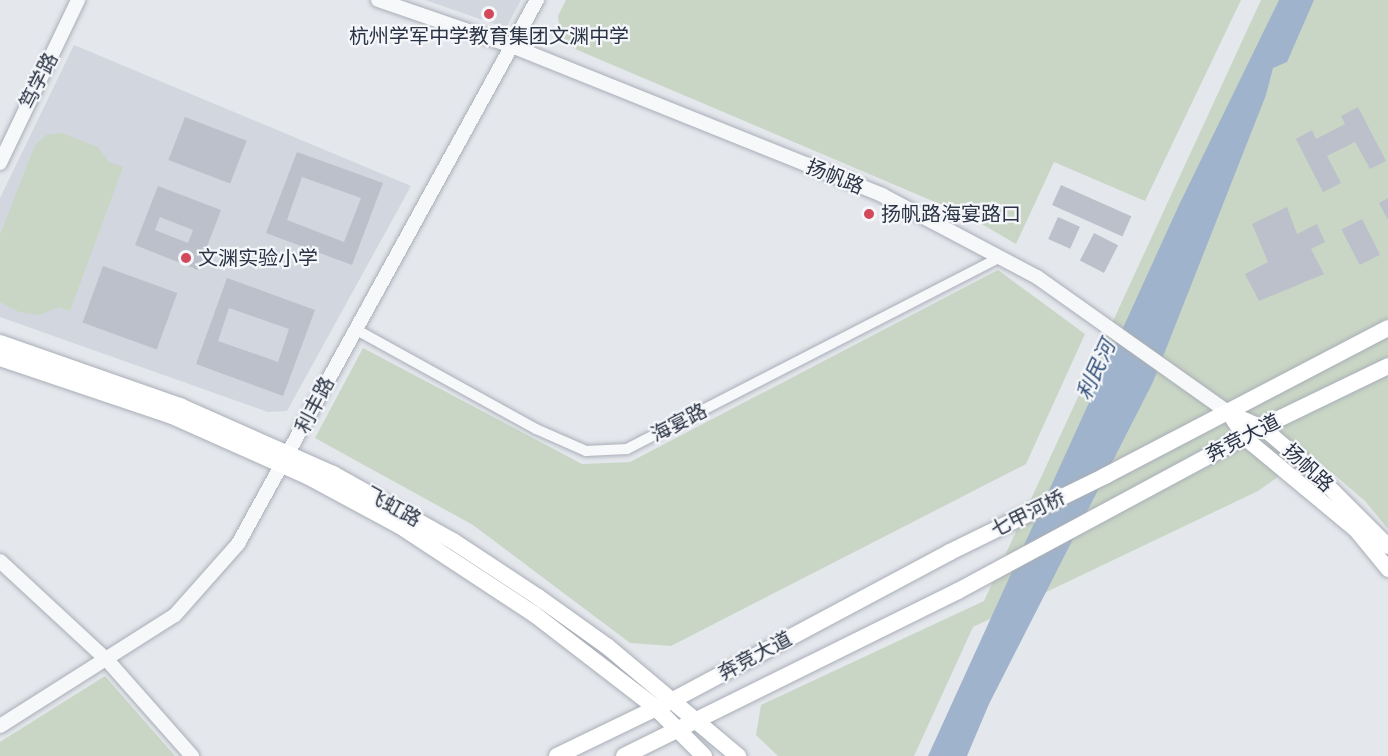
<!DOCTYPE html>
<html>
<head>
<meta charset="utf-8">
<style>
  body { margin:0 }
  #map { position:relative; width:1388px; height:756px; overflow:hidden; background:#e4e7ec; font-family:Poppins,"Noto Sans SC",sans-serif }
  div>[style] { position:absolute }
  .built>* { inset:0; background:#d2d6de }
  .green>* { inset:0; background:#c9d6c5 }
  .water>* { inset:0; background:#9fb4cc }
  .building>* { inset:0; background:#bbc0ca; transform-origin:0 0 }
  .roads { filter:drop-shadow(0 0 2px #a9aeb7) drop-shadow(0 0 2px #a9aeb7) }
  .minor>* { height:10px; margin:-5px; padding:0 5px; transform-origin:5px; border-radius:5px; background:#f7f8fa }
  .tertiary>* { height:14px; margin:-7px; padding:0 7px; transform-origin:7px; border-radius:7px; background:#f7f8fa }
  .secondary>* { height:15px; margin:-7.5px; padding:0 7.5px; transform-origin:7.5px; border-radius:7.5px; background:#fff }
  .primary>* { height:16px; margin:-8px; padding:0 8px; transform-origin:8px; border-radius:8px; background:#fff }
  .dots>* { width:16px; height:16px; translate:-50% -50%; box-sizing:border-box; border:3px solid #f4f6f9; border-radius:50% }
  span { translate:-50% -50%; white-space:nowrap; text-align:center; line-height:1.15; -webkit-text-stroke:4.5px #f4f6f9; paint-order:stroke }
  .poi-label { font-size:20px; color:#2b3445 }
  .left { translate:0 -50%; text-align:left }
  .street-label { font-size:20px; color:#2b3445 }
  .water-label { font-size:21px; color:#34527a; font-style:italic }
</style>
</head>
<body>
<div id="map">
  <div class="built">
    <i style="clip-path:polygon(425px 0,521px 0,506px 28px)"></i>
    <i style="clip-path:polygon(74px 45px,411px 186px,287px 411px,268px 412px,0 317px,0 198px)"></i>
  </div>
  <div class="green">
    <i style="clip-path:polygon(566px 0,1241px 0,1145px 201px,1054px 162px,1016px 244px,968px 216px,561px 43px,558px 16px)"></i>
    <i style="clip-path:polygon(1261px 0,1388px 0,1388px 529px,1365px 501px,1310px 454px,1258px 491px,973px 627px,914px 756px,778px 756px,756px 735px,761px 705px,984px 601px)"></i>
    <i style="clip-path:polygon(62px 133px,98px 147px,109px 162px,123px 167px,70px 311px,59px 307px,39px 315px,19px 312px,0 302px,0 235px,35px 145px,46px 135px)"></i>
    <i style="clip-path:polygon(998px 270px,1085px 334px,1026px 464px,671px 646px,630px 643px,473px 525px,315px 438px,363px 348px,582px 464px,630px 462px)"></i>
    <i style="clip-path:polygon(105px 676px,175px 756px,0 756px,0 742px)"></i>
  </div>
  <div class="water">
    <i style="clip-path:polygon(1279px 0,1314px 0,1287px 62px,1273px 68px,1266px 95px,1153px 382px,989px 704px,967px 756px,928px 756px,1179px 205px)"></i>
  </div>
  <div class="building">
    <i style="clip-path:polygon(1358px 107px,1386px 161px,1370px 169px,1355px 142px,1327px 156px,1341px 183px,1323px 192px,1296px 139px,1312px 130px,1316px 139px,1345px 124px,1341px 116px)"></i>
    <i style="left:185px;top:117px;width:66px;height:46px;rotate:21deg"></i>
    <i style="clip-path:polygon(evenodd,297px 152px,383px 183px,352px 265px,266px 233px,297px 152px,302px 177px,361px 198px,344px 242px,287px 220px,302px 177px)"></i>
    <i style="left:1061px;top:185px;width:77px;height:22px;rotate:24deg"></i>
    <i style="clip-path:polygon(evenodd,158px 186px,221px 210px,198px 270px,135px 245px,158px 186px,160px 217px,193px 230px,188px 243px,155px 230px,160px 217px)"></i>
    <i style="clip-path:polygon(1388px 198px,1388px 220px,1379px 203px)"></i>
    <i style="clip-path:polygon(1287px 207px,1297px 234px,1317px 224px,1325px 242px,1311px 249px,1324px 274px,1259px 301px,1245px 274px,1268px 262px,1252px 224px)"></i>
    <i style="left:1058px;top:217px;width:24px;height:24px;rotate:24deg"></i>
    <i style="left:1362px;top:219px;width:40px;height:23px;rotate:63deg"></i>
    <i style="left:1094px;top:233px;width:27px;height:31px;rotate:27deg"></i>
    <i style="left:103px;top:266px;width:79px;height:60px;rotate:20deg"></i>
    <i style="clip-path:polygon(evenodd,227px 278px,315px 310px,283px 396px,196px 364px,227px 278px,229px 308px,289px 329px,278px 362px,218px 341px,229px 308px)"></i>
  </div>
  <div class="roads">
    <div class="minor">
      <i style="left:355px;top:329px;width:207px;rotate:28.9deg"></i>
      <i style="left:536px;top:429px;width:55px;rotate:23.7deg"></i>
      <i style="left:586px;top:451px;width:41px;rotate:-2.8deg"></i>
      <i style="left:627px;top:449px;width:418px;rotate:-27.2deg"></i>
    </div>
    <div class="tertiary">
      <i style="left:378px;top:0;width:142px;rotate:18.9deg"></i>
      <i style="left:512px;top:46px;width:399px;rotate:21.9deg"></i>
      <i style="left:882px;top:195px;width:175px;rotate:27.9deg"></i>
      <i style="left:1037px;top:277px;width:234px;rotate:35.3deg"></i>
      <i style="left:0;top:163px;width:181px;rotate:-64.4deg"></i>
      <i style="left:0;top:561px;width:147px;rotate:42.8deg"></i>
      <i style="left:108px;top:661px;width:127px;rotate:48.5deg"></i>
      <i style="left:0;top:726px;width:207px;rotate:-32.4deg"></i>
      <i style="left:175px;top:615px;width:95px;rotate:-48.4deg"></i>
      <i style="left:238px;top:544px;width:621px;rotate:-61.21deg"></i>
    </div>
    <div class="secondary">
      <i style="left:1228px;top:412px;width:30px;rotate:57deg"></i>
      <i style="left:1244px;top:437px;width:144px;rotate:39.7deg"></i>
      <i style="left:1355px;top:529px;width:52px;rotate:50.5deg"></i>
      <i style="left:1228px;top:412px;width:37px;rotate:24deg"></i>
      <i style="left:1262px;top:427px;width:60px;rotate:40.3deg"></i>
      <i style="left:1308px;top:466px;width:113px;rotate:45deg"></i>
    </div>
    <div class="primary">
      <i style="left:0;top:343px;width:191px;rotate:19.3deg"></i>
      <i style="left:180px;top:406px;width:167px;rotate:24deg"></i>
      <i style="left:333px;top:474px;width:137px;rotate:29.2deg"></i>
      <i style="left:453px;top:541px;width:102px;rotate:33.4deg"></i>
      <i style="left:538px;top:597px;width:86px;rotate:35.5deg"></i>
      <i style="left:608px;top:647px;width:170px;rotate:40deg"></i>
      <i style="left:0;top:358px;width:182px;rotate:18.6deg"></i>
      <i style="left:172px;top:416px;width:150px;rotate:24deg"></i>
      <i style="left:309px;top:477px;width:103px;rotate:28.3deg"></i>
      <i style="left:400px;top:526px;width:160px;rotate:33.3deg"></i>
      <i style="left:534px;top:614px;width:154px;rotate:37.6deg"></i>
      <i style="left:656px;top:708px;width:68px;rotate:45deg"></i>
      <i style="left:557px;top:756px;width:129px;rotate:-25.8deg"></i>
      <i style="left:673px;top:700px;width:314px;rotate:-28.1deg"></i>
      <i style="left:950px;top:552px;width:173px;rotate:-26.1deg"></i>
      <i style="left:1105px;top:476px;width:319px;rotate:-27.6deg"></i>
      <i style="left:624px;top:756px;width:373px;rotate:-26.3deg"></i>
      <i style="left:958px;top:591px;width:345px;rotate:-28.3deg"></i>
      <i style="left:1262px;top:427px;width:140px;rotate:-25.8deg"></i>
    </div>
  </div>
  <div class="dots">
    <i style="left:489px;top:14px;background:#d1495b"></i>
    <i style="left:869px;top:214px;background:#d1495b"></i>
    <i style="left:186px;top:258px;background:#d1495b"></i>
  </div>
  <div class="poi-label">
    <span style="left:489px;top:36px">杭州学军中学教育集团文渊中学</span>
    <span class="left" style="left:881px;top:214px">扬帆路海宴路口</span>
    <span class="left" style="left:198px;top:258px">文渊实验小学</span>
  </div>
  <div class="street-label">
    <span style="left:39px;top:81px;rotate:-63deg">笃学路</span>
    <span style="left:835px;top:177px;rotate:22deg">扬帆路</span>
    <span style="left:315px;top:405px;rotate:-62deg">利丰路</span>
    <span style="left:679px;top:423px;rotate:-27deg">海宴路</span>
    <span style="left:1243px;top:438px;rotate:-27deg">奔竞大道</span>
    <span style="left:1308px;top:468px;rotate:43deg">扬帆路</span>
    <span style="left:393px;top:507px;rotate:29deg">飞虹路</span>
    <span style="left:1028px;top:514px;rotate:-26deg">七甲河桥</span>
    <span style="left:755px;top:656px;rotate:-28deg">奔竞大道</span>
  </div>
  <div class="water-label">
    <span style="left:1096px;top:370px;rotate:-65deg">利民河</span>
  </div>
</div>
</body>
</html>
